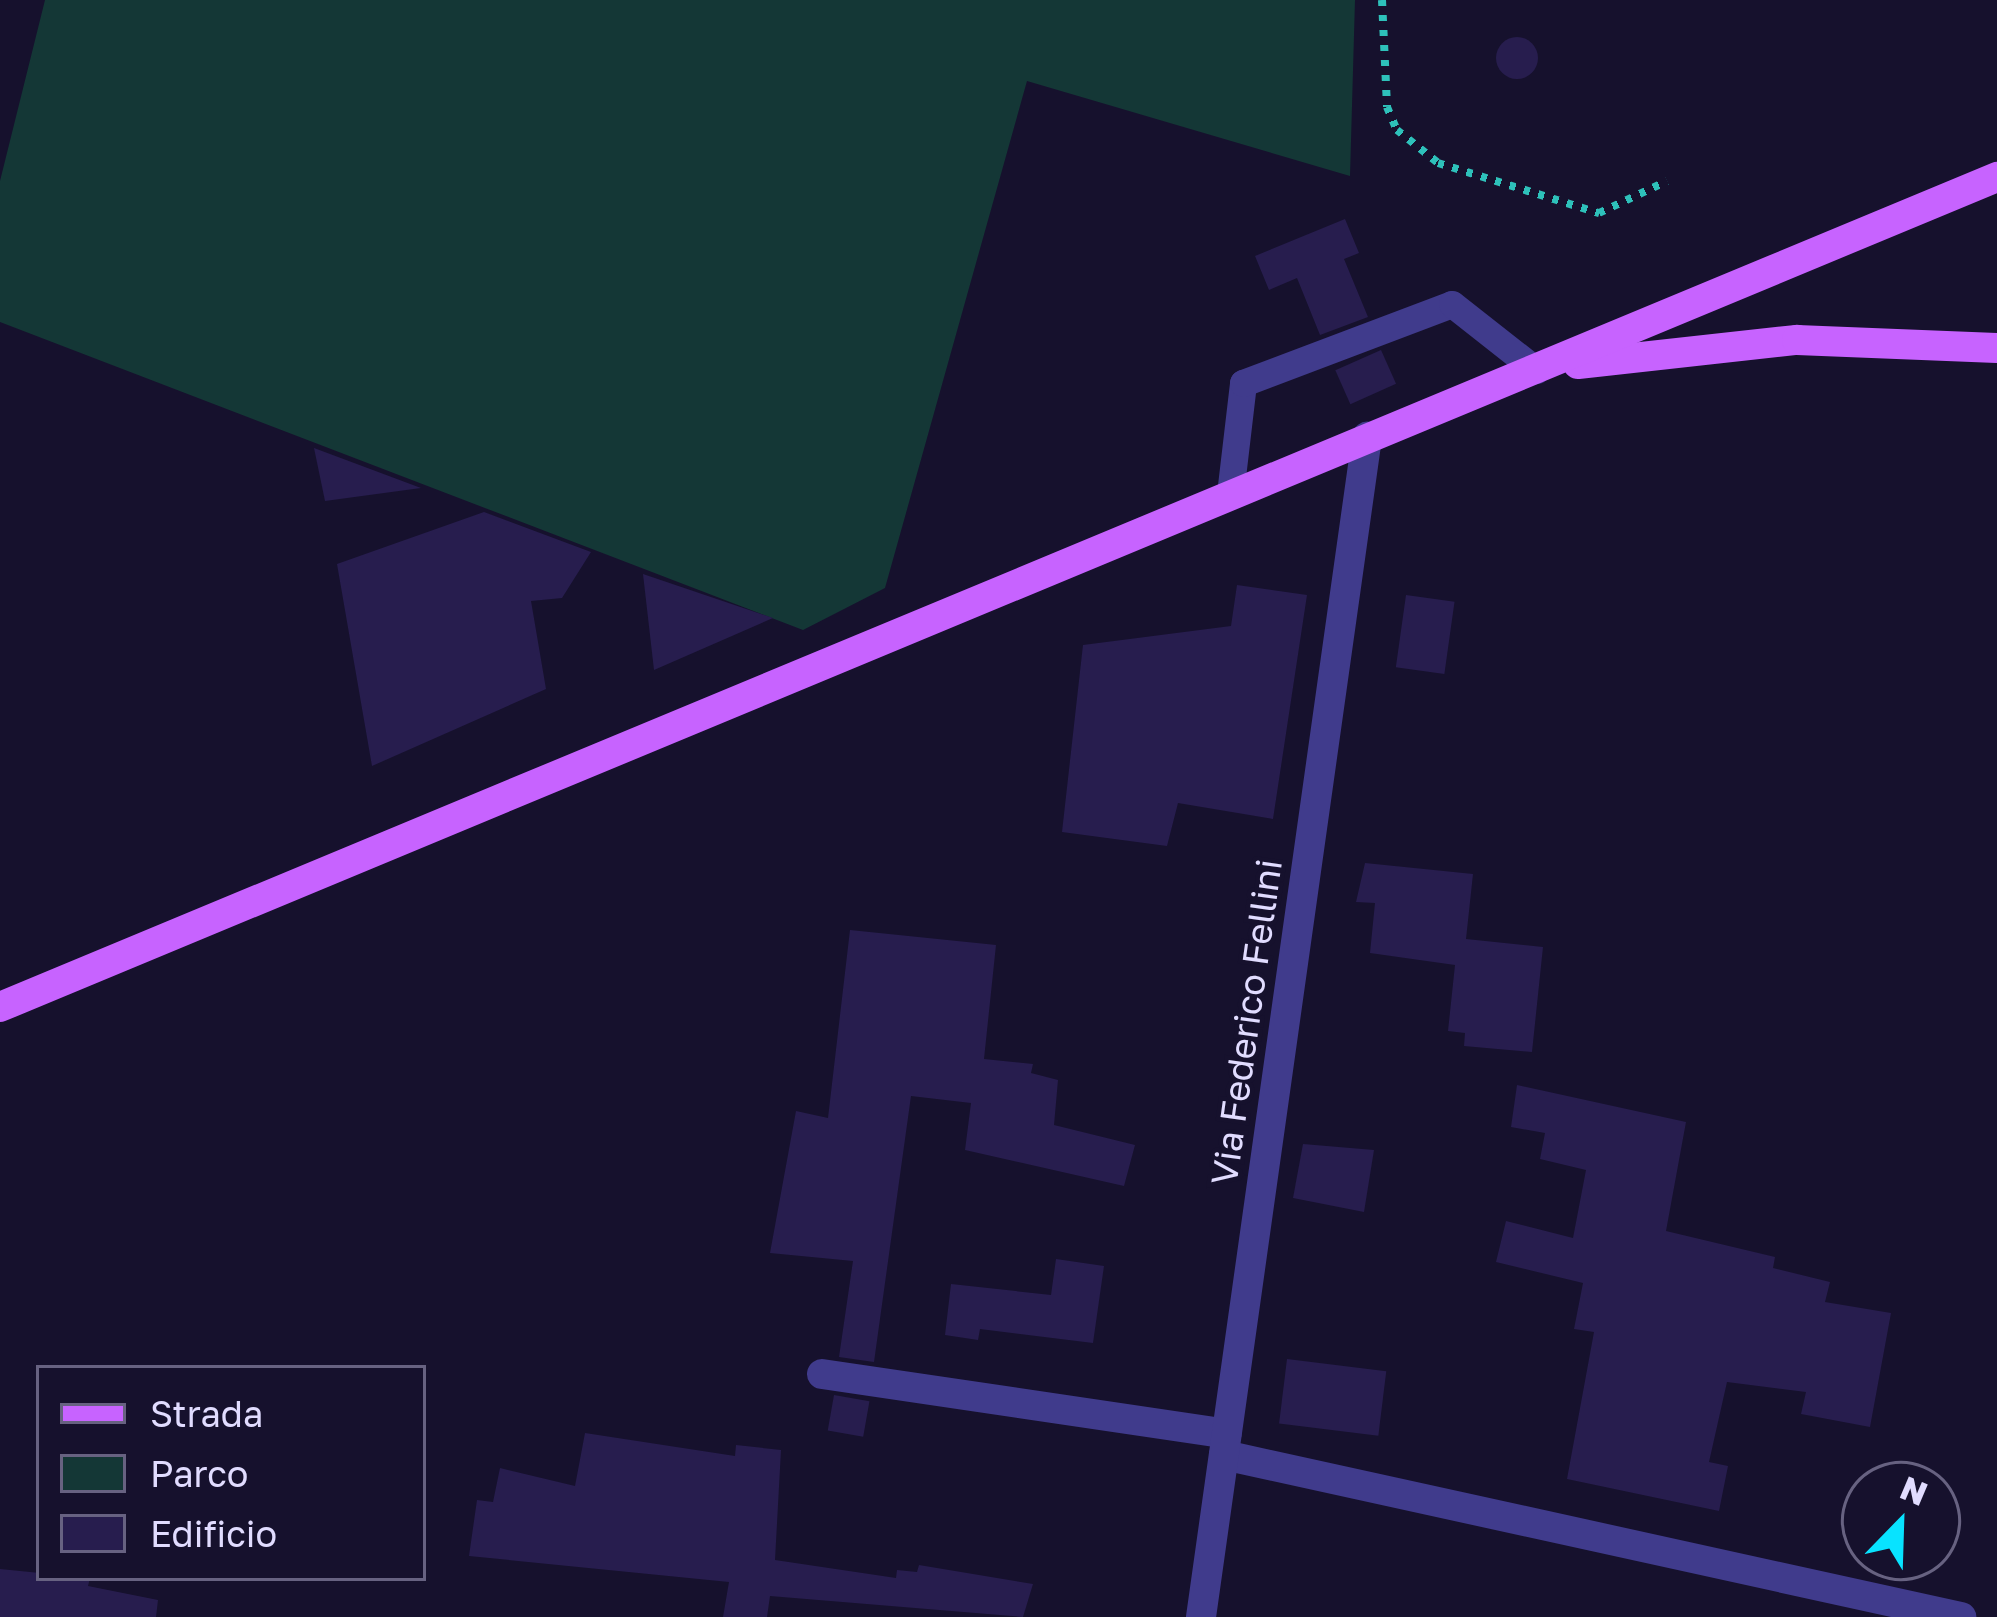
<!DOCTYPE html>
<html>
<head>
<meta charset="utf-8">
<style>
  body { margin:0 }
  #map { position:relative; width:1997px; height:1617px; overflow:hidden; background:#16112d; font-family:"Golos Text",sans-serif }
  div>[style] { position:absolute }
  .green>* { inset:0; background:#143736 }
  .building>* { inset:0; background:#271d4e; transform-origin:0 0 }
  .round { border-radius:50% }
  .path>* { height:8px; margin-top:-4px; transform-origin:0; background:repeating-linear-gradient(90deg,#2ec1ba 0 6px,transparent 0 15px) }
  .lane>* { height:27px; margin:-13.5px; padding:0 13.5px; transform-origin:13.5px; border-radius:13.5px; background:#403b8c }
  .street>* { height:30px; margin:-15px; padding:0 15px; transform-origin:15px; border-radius:15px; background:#403b8c }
  .primary>* { height:30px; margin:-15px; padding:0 15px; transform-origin:15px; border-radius:15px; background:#c763ff }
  span { translate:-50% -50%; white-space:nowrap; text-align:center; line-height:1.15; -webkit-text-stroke:9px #16112d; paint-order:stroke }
  .street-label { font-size:36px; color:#e1dcff }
  .legend { position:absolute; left:36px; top:1365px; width:390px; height:216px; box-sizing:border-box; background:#16112d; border:3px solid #676281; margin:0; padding:15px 21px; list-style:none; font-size:36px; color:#e1dcff }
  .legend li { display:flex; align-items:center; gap:24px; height:60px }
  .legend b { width:60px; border:3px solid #676281 }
  .north { position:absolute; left:1841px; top:1461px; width:120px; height:120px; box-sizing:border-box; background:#16112d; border:3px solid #676281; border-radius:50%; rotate:23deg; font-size:33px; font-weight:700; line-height:48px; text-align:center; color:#e1dcff }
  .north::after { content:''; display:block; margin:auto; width:42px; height:54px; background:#08e3ff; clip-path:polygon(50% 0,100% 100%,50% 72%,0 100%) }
</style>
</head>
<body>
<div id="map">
  <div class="green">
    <i style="clip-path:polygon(45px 0,1355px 0,1350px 176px,1027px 81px,885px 588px,803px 630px,0 322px,0 181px)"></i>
  </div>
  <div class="building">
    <i class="round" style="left:1496px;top:37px;width:42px;height:42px"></i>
    <i style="clip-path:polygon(1345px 219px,1359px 253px,1344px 259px,1368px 317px,1320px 335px,1297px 278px,1269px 290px,1255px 256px)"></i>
    <i style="left:1381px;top:350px;width:37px;height:50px;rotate:66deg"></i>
    <i style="clip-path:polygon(314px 448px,421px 488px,325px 501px)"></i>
    <i style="clip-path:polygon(484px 512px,591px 552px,562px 598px,531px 601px,546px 689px,372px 766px,337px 564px)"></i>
    <i style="clip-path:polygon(643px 574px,773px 618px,654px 670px)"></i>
    <i style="clip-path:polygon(1237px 585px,1307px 595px,1273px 819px,1178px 803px,1167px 846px,1062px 832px,1083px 645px,1231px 626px)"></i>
    <i style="left:1406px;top:595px;width:49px;height:73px;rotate:8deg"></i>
    <i style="clip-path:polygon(1365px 863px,1473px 874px,1466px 939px,1543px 947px,1532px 1052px,1464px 1046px,1465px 1033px,1448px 1031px,1455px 965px,1370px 953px,1375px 903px,1356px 902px)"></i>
    <i style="clip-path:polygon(850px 930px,996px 945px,984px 1059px,1033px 1064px,1031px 1073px,1058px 1080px,1054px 1125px,1135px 1145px,1124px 1186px,965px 1150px,971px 1103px,911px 1096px,874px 1362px,839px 1357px,853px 1261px,770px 1253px,796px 1111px,828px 1118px)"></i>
    <i style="clip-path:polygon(1517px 1085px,1686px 1122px,1666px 1231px,1775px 1257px,1773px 1268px,1830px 1282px,1825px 1302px,1891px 1313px,1870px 1427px,1801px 1414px,1806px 1392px,1727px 1382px,1709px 1462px,1728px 1466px,1719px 1511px,1567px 1479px,1594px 1332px,1574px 1329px,1583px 1283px,1496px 1262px,1506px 1221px,1573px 1238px,1586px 1170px,1540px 1159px,1545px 1133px,1511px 1127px)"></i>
    <i style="clip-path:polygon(1303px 1144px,1374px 1150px,1364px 1212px,1293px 1198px)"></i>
    <i style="clip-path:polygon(1056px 1259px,1104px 1266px,1093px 1343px,980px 1329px,978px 1340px,945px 1335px,951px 1284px,1051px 1295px)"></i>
    <i style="left:1287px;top:1359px;width:100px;height:65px;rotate:7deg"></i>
    <i style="left:834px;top:1395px;width:36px;height:36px;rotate:10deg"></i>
    <i style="clip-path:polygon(585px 1433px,735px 1456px,736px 1445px,781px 1450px,775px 1560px,896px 1578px,897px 1570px,917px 1572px,919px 1565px,1033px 1584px,1023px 1617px,770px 1596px,767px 1617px,723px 1617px,729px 1582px,469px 1556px,477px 1500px,493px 1502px,500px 1468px,575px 1486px)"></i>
    <i style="clip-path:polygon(0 1569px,90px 1578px,88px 1586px,158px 1600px,156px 1617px,0 1617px)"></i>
  </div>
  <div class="path">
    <i style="left:1382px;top:0;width:107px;rotate:87.3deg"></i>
    <i style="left:1387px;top:107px;width:25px;rotate:67deg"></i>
    <i style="left:1397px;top:130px;width:53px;rotate:38.8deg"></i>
    <i style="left:1438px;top:163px;width:169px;rotate:17.3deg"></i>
    <i style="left:1599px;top:213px;width:75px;rotate:-25.2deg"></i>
  </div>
  <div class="lane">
    <i style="left:1230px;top:494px;width:112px;rotate:-83.3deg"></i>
    <i style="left:1243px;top:383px;width:223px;rotate:-20.7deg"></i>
    <i style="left:1452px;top:304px;width:107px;rotate:38.2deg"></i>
  </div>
  <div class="street">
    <i style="left:822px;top:1374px;width:409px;rotate:8.4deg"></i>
    <i style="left:1224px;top:1455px;width:755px;rotate:12.4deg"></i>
    <i style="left:1201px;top:1617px;width:1192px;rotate:-81.99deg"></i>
  </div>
  <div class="primary">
    <i style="left:1578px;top:364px;width:220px;rotate:-6.3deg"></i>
    <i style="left:1797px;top:340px;width:200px;rotate:2.3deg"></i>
    <i style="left:0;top:1007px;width:2163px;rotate:-22.57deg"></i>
  </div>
  <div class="street-label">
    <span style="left:1246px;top:1022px;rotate:-82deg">Via Federico Fellini</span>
  </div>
  <ul class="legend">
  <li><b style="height:15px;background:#c763ff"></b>Strada</li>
  <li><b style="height:33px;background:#143736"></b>Parco</li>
  <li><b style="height:33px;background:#271d4e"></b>Edificio</li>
  </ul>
  <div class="north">N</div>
</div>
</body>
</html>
